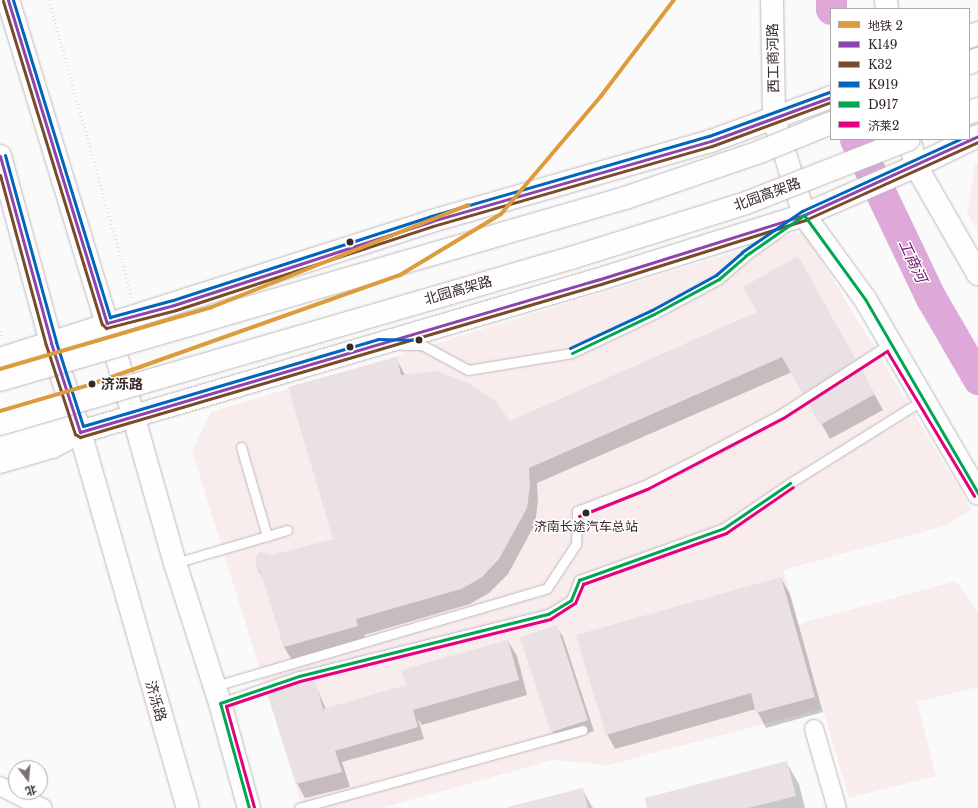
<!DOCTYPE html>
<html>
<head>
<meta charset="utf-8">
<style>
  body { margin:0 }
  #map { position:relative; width:978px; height:808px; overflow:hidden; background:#fafafa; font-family:"Libre Baskerville","Noto Sans SC",serif }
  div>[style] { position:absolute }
  .built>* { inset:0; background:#f8eced }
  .shadow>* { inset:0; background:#0003 }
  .river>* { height:31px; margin:-15.5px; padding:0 15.5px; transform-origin:15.5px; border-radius:15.5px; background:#dea8d8 }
  .building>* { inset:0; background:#eae1e4; transform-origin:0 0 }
  .path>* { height:2.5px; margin-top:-1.25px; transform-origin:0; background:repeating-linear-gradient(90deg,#e2e1e1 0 1px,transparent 0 4px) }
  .roads { filter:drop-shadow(0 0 1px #c0b8b9) drop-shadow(0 0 1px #c0b8b9) }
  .lane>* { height:9px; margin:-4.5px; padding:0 4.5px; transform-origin:4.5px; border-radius:4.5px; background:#fefefe }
  .street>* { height:18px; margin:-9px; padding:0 9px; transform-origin:9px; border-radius:9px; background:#fefefe }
  .secondary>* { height:22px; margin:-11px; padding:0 11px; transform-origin:11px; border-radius:11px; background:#fefefe }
  .primary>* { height:22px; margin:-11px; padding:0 11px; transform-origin:11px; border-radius:11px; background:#fefefe }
  .highway>* { height:22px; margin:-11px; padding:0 11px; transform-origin:11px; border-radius:11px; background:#fefefe }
  .bridges { filter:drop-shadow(0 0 1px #c0b8b9) drop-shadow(0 0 1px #c0b8b9) }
  .highway-bridge>* { height:22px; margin:-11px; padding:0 11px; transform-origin:11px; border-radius:11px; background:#fefefe }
  .bus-1>* { height:3px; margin:-1.5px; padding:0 1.5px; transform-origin:1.5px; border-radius:1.5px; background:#8e44ad }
  .bus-2>* { height:3px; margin:-1.5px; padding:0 1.5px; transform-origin:1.5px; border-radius:1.5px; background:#7a4b2a }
  .bus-3>* { height:3px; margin:-1.5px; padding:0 1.5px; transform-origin:1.5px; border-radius:1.5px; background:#0065bd }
  .bus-4>* { height:3px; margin:-1.5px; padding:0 1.5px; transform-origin:1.5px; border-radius:1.5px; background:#00a651 }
  .bus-5>* { height:3px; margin:-1.5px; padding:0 1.5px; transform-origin:1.5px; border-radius:1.5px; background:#e5007d }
  .metro-1>* { height:4px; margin:-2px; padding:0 2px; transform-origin:2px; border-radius:2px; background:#dd9c3b }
  .dots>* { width:11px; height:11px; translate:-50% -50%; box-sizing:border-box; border:2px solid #fff; border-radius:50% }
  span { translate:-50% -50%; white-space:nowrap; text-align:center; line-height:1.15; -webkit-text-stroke:3px #fff; paint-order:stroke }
  .bus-label { font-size:13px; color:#38282a }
  .street-label { font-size:14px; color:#38282a }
  .stop-label { font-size:14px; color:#38282a; font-weight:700 }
  .left { translate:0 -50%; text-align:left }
  .water-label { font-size:15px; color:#6f1169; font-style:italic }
  .legend { position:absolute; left:830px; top:8px; width:140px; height:132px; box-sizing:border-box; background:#fff; border:1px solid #afa9aa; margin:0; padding:5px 7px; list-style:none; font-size:12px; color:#38282a }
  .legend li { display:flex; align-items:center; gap:8px; height:20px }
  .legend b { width:20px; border:1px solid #afa9aa }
  .north { position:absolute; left:8px; top:760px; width:40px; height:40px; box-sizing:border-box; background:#fff; border:1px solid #afa9aa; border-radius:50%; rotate:164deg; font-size:11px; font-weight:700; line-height:16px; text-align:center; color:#38282a }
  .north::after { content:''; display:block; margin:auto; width:14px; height:18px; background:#7c7273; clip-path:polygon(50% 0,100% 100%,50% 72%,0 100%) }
</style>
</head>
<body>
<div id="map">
  <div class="built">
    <i style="clip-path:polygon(978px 163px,978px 232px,967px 213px,975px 165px)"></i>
    <i style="clip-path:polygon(804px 231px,972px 510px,944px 526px,783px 570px,798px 624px,956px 581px,978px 613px,978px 687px,917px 702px,936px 776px,849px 798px,807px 655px,821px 709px,608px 765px,553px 760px,382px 808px,303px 808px,192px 451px,211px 412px)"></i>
  </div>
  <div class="shadow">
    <i style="clip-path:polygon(807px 273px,883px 410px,830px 439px,792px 372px,537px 483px,538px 501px,535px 524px,508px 574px,489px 593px,470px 604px,364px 635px,366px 641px,293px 662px,284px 647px,264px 580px,257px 568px,272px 556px,334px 540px,396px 358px,405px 375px,510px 422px,758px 312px)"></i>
    <i style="clip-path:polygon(781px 578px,790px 594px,823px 712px,766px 728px,756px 709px,615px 749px,607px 734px)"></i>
    <i style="clip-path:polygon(556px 626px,563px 637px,594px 731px,559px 743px,552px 731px)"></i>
    <i style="clip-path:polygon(508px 641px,517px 656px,527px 695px,422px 725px,418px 719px,424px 739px,342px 762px,350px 787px,305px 798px,297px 783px,314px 682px,326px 709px,407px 686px)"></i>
    <i style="clip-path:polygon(786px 762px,799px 784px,805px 808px,648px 808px)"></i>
    <i style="clip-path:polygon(582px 789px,593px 808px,510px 808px)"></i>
  </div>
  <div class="river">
    <i style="left:831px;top:0;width:9px;rotate:90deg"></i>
    <i style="left:855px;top:139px;width:176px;rotate:64.5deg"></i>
    <i style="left:931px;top:298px;width:94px;rotate:59.9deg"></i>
  </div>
  <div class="building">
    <i style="clip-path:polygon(798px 256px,875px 394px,820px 425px,782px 357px,529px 468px,530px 485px,527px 508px,499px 559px,481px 578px,461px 589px,356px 619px,358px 626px,284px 647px,260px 571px,256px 568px,256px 556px,260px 552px,272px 555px,333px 539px,288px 387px,397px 357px,401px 375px,436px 371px,466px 382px,495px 401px,510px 421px,757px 312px,743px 287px)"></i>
    <i style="clip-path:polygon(781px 577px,815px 697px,756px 713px,751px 693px,606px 735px,576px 635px)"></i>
    <i style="left:557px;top:625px;width:100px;height:39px;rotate:72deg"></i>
    <i style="clip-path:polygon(508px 640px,519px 680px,413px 710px,418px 727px,335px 751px,342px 772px,296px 784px,267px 693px,315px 680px,323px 709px,406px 685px,401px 670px)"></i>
    <i style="clip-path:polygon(787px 761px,796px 796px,748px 808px,647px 808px,645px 798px)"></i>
    <i style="clip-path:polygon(583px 788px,588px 808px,508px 808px,508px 807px)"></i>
  </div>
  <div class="path">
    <i style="left:49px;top:0;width:309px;rotate:74.4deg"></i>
    <i style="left:0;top:331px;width:7px;rotate:74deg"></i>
  </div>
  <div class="roads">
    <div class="lane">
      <i style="left:402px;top:345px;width:20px"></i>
      <i style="left:422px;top:345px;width:52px;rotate:28.5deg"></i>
      <i style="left:468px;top:370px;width:105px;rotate:-9.3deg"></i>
      <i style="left:572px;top:353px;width:91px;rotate:-25.4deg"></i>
      <i style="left:654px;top:314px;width:74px;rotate:-28.3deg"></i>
      <i style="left:719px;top:279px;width:35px;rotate:-41deg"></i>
      <i style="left:745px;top:256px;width:47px;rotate:-35.4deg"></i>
      <i style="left:241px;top:447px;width:93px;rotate:73.7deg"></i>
      <i style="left:175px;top:563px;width:117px;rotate:-16.4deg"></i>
      <i style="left:215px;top:686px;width:346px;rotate:-16.4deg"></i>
      <i style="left:547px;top:588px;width:53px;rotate:-56.6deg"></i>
      <i style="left:576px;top:544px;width:33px;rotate:-88deg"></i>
      <i style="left:577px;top:511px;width:73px;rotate:-20.9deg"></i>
      <i style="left:645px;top:485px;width:49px;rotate:-26.6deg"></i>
      <i style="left:689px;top:463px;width:104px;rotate:-28deg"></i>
      <i style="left:781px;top:414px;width:129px;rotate:-32.9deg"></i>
      <i style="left:220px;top:703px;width:83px;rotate:-18.9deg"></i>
      <i style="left:299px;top:676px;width:257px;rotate:-14deg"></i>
      <i style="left:548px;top:614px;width:27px;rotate:-31deg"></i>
      <i style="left:571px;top:600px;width:22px;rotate:-68deg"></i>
      <i style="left:579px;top:580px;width:154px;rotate:-19.7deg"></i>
      <i style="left:724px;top:528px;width:80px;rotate:-34.3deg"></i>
      <i style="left:790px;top:483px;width:157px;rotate:-32deg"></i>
      <i style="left:299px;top:808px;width:294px;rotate:-15.4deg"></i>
    </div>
    <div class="street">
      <i style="left:814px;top:729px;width:82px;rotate:73.8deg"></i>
      <i style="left:0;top:786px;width:48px;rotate:27.1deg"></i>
    </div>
    <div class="secondary">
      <i style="left:772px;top:0;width:119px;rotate:89deg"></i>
      <i style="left:774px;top:119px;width:101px;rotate:72.6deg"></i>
      <i style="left:804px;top:215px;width:104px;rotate:54deg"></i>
      <i style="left:865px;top:299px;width:225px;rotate:59.8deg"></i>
      <i style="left:886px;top:0;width:9px;rotate:84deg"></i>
      <i style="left:909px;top:139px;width:28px;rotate:75deg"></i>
      <i style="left:916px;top:166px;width:125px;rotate:60.1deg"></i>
    </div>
    <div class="primary">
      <i style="left:969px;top:37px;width:10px;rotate:-24deg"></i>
      <i style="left:0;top:359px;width:454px;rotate:-17.7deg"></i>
      <i style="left:432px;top:221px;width:290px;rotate:-16deg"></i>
      <i style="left:711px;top:141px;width:128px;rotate:-20.1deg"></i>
      <i style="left:0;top:442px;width:54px;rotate:-17.1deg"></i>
      <i style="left:52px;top:426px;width:29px;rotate:12deg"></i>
      <i style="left:0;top:462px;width:54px;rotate:-16.1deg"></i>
      <i style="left:52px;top:447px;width:32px;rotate:-28deg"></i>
      <i style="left:80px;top:432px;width:542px;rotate:-16.4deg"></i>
      <i style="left:600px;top:279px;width:214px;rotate:-17.4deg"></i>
      <i style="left:804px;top:215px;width:122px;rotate:-23.6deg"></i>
      <i style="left:916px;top:166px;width:69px;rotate:-25.8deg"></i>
    </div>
    <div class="highway">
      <i style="left:8px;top:0;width:338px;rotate:73deg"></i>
      <i style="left:107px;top:323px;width:249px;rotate:74.2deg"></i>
      <i style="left:175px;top:563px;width:147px;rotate:72.2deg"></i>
      <i style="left:220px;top:703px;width:109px;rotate:74.6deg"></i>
      <i style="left:969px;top:63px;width:10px;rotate:-24deg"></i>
      <i style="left:969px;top:113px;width:10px;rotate:-24deg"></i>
      <i style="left:0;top:156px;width:194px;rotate:74.7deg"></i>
      <i style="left:51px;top:343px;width:94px;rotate:72deg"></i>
      <i style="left:80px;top:432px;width:391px;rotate:74deg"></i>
    </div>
  </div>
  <div class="bridges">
    <div class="highway-bridge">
      <i style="left:0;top:380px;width:651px;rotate:-16.24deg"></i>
      <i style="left:625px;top:198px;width:145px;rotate:-18.9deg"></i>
      <i style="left:762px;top:151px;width:74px;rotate:-22.1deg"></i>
      <i style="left:0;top:424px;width:595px;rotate:-16.21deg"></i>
      <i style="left:571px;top:258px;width:183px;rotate:-17.4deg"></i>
      <i style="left:746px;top:203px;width:175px;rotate:-21.4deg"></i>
    </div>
  </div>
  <div class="bus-1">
    <i style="left:8px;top:0;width:338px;rotate:73deg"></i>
    <i style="left:107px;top:323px;width:69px;rotate:-15deg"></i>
    <i style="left:174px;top:305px;width:271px;rotate:-18deg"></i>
    <i style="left:432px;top:221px;width:290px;rotate:-16deg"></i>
    <i style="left:711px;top:141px;width:128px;rotate:-20.1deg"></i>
    <i style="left:0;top:156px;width:194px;rotate:74.7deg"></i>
    <i style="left:51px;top:343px;width:94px;rotate:72deg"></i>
    <i style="left:80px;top:432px;width:542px;rotate:-16.4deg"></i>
    <i style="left:600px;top:279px;width:214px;rotate:-17.4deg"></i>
    <i style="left:804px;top:215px;width:191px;rotate:-24.4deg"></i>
  </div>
  <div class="bus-2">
    <i style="left:3px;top:1px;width:338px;rotate:73deg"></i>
    <i style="left:102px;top:324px;width:6px;rotate:45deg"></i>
    <i style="left:106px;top:328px;width:72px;rotate:-14.4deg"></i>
    <i style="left:176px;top:310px;width:270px;rotate:-18.1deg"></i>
    <i style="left:433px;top:226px;width:290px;rotate:-16deg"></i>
    <i style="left:712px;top:146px;width:127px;rotate:-20.3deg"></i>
    <i style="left:0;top:175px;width:176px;rotate:74.9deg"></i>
    <i style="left:46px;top:345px;width:94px;rotate:72deg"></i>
    <i style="left:75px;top:434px;width:6px;rotate:31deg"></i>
    <i style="left:80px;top:437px;width:543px;rotate:-16.37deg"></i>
    <i style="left:601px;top:284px;width:214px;rotate:-17.4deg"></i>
    <i style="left:805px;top:220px;width:190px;rotate:-24.3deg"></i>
  </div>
  <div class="bus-3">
    <i style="left:13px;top:0;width:332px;rotate:73deg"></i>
    <i style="left:110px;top:317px;width:65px;rotate:-15.1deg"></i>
    <i style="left:173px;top:300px;width:271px;rotate:-18deg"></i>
    <i style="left:431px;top:216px;width:289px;rotate:-16.1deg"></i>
    <i style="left:709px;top:136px;width:128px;rotate:-20.1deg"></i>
    <i style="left:5px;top:155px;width:194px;rotate:74.7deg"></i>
    <i style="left:56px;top:342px;width:88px;rotate:72.2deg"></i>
    <i style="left:83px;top:426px;width:308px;rotate:-16.4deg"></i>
    <i style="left:378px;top:339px;width:44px;rotate:1.3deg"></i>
    <i style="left:570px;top:348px;width:90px;rotate:-24.9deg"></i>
    <i style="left:652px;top:310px;width:73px;rotate:-28.7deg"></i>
    <i style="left:716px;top:275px;width:35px;rotate:-41deg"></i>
    <i style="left:742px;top:252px;width:73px;rotate:-34.3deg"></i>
    <i style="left:802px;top:211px;width:174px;rotate:-24.5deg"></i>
  </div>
  <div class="bus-4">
    <i style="left:572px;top:353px;width:91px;rotate:-25.4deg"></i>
    <i style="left:654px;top:314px;width:74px;rotate:-28.3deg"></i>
    <i style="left:719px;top:279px;width:35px;rotate:-41deg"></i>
    <i style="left:745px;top:256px;width:72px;rotate:-34.8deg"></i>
    <i style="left:804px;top:215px;width:104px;rotate:54deg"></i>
    <i style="left:865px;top:299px;width:225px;rotate:59.8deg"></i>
    <i style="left:249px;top:808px;width:109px;rotate:-105.4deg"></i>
    <i style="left:220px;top:703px;width:83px;rotate:-18.9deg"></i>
    <i style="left:299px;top:676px;width:257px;rotate:-14deg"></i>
    <i style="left:548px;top:614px;width:27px;rotate:-31deg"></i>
    <i style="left:571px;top:600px;width:22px;rotate:-68deg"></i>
    <i style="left:579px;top:580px;width:154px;rotate:-19.7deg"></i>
    <i style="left:724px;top:528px;width:80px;rotate:-34.3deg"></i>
  </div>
  <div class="bus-5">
    <i style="left:579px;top:516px;width:73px;rotate:-21.7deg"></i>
    <i style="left:647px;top:489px;width:153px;rotate:-27.6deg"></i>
    <i style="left:783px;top:418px;width:124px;rotate:-32.8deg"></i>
    <i style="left:887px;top:351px;width:169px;rotate:59deg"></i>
    <i style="left:254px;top:807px;width:105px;rotate:-105.5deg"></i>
    <i style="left:226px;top:706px;width:78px;rotate:-18.7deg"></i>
    <i style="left:300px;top:681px;width:258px;rotate:-13.9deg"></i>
    <i style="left:550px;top:619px;width:30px;rotate:-33deg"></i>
    <i style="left:575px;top:603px;width:21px;rotate:-67deg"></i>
    <i style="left:583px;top:584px;width:152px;rotate:-19.6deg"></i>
    <i style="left:726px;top:533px;width:81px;rotate:-34.5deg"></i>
  </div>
  <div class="metro-1">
    <i style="left:0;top:369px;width:221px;rotate:-16.3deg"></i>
    <i style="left:212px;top:307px;width:276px;rotate:-21.7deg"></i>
    <i style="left:0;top:411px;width:93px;rotate:-16.3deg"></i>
    <i style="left:89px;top:385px;width:330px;rotate:-19.5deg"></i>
    <i style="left:400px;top:275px;width:118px;rotate:-31.1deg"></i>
    <i style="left:501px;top:214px;width:155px;rotate:-49.7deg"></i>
    <i style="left:601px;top:96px;width:121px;rotate:-52.8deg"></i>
  </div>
  <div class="dots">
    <i style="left:350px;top:242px;background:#38282a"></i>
    <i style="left:419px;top:340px;background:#38282a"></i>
    <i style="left:350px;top:347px;background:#38282a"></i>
    <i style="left:92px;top:384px;background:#38282a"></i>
    <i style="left:586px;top:513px;background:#38282a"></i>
  </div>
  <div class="bus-label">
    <span style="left:586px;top:527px">济南长途汽车总站</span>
  </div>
  <div class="street-label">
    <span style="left:773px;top:58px;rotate:-91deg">西工商河路</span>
    <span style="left:767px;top:194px;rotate:-20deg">北园高架路</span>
    <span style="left:458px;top:290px;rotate:-16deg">北园高架路</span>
    <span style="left:156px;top:701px;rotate:74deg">济泺路</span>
  </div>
  <div class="stop-label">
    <span class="left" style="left:101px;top:384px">济泺路</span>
  </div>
  <div class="water-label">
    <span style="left:913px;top:261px;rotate:65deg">工商河</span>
  </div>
  <ul class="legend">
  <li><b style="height:5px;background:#dd9c3b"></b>地铁 2</li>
  <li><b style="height:5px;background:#8e44ad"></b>K149</li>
  <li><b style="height:5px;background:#7a4b2a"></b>K32</li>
  <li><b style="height:5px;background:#0065bd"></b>K919</li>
  <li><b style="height:5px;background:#00a651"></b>D917</li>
  <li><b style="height:5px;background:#e5007d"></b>济莱2</li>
  </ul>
  <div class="north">北</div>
</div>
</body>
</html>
